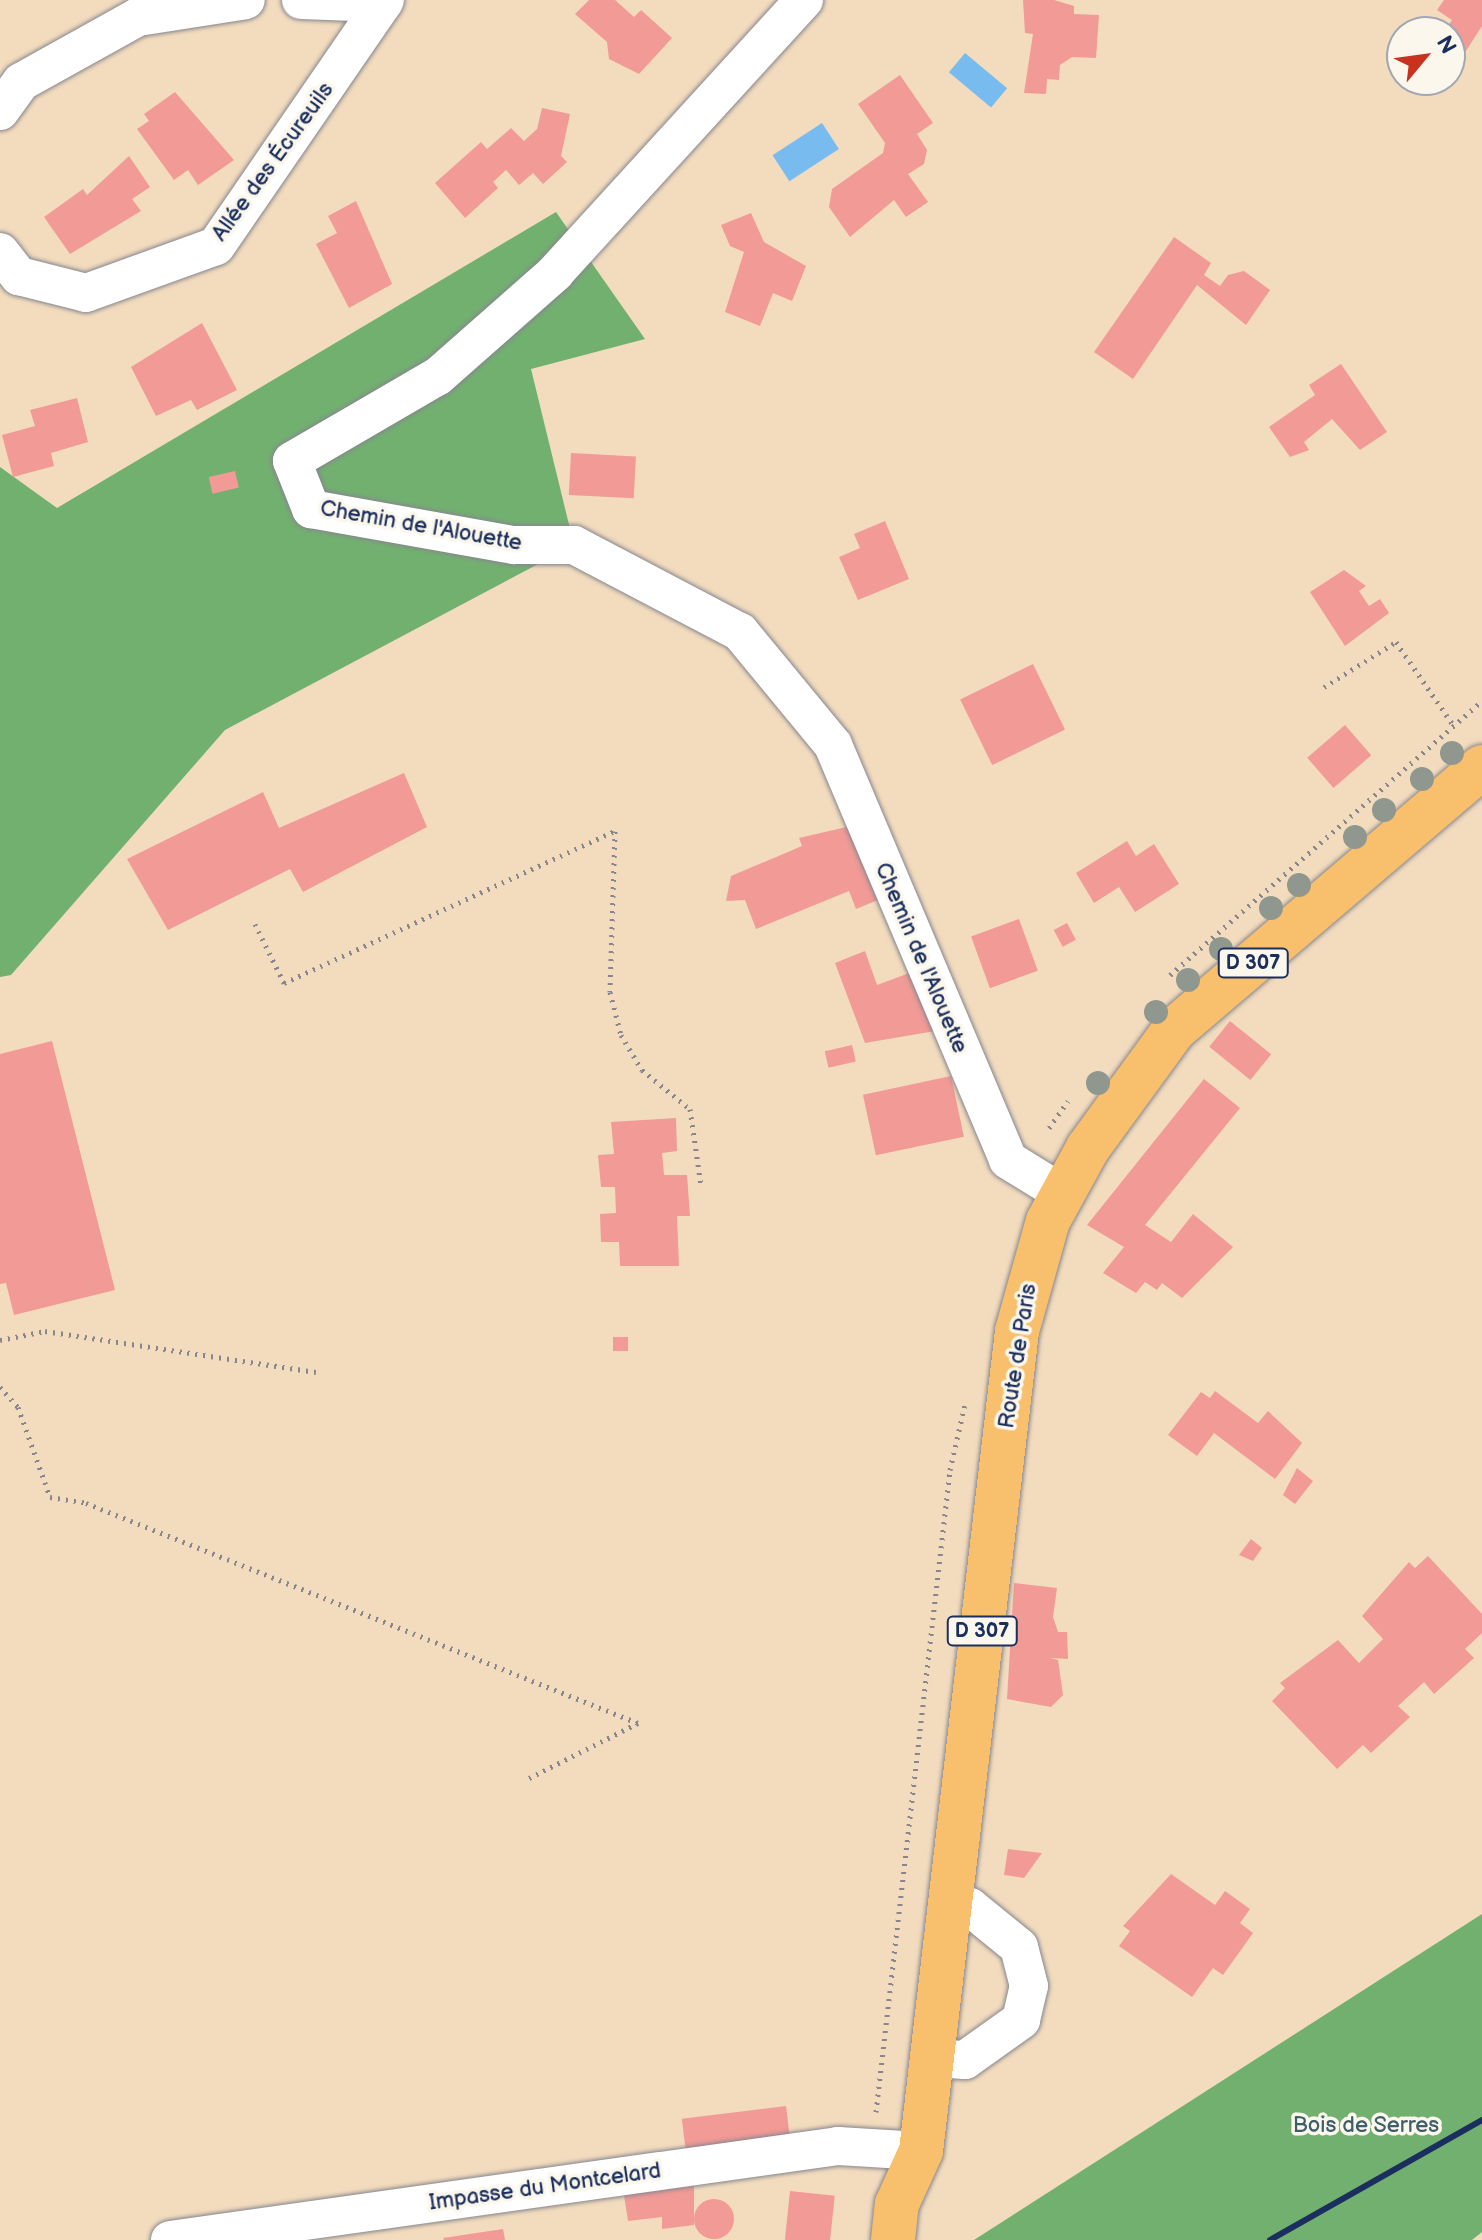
<!DOCTYPE html>
<html>
<head>
<meta charset="utf-8">
<style>
  body { margin:0 }
  #map { position:relative; width:1482px; height:2240px; overflow:hidden; background:#f3dcbe; font-family:"Balsamiq Sans",sans-serif }
  div>[style] { position:absolute }
  .forest>* { inset:0; background:#72b070 }
  .water>* { inset:0; background:#78bbee; transform-origin:0 0 }
  .building>* { inset:0; background:#f19a96; transform-origin:0 0 }
  .round { border-radius:50% }
  .path>* { height:5px; margin-top:-2.5px; transform-origin:0; background:repeating-linear-gradient(90deg,#87868e 0 2px,transparent 0 8px) }
  .roads { filter:drop-shadow(0 0 2px #87868e) drop-shadow(0 0 2px #87868e) }
  .minor>* { height:38px; margin:-19px; padding:0 19px; transform-origin:19px; border-radius:19px; background:#fff }
  .primary>* { height:44px; margin:-22px; padding:0 22px; transform-origin:22px; border-radius:22px; background:#f8bf6c }
  .rail>* { height:6px; margin:-3px; padding:0 3px; transform-origin:3px; border-radius:3px; background:#1b2f5e }
  .trees>* { width:24px; height:24px; margin:-12px; border-radius:50%; background:#8f978f }
  span { translate:-50% -50%; white-space:nowrap; text-align:center; line-height:1.15; -webkit-text-stroke:7px #fbf7ec; paint-order:stroke }
  .shield-label span { padding:2px 6px; background:#fbf7ec; border:2px solid; border-radius:6px; -webkit-text-stroke-width:0 }
  .shield-label { font-size:20px; color:#1b2f5e; font-weight:700 }
  .street-label { font-size:22px; color:#1b2f5e }
  .park-label { font-size:22px; color:#3e5e69 }
  .north { position:absolute; left:1386px; top:16px; width:80px; height:80px; box-sizing:border-box; background:#fbf7ec; border:2px solid #a1a7b3; border-radius:50%; rotate:61deg; font-size:22px; font-weight:700; line-height:32px; text-align:center; color:#1b2f5e }
  .north::after { content:''; display:block; margin:auto; width:28px; height:36px; background:#c8321e; clip-path:polygon(50% 0,100% 100%,50% 72%,0 100%) }
</style>
</head>
<body>
<div id="map">
  <div class="forest">
    <i style="clip-path:polygon(556px 212px,645px 339px,531px 369px,574px 545px,225px 730px,11px 975px,0 977px,0 467px,57px 508px)"></i>
    <i style="clip-path:polygon(1482px 1914px,1482px 2232px,1472px 2240px,974px 2240px)"></i>
  </div>
  <div class="water">
    <i style="left:965px;top:53px;width:55px;height:25px;rotate:40deg"></i>
    <i style="left:822px;top:123px;width:31px;height:59px;rotate:57deg"></i>
  </div>
  <div class="building">
    <i style="clip-path:polygon(589px 0,615px 0,634px 17px,641px 10px,672px 38px,639px 74px,609px 59px,607px 42px,575px 14px)"></i>
    <i style="clip-path:polygon(1023px 0,1054px 0,1074px 6px,1074px 14px,1099px 15px,1096px 58px,1072px 57px,1060px 65px,1059px 80px,1047px 79px,1046px 94px,1024px 93px,1033px 34px,1025px 33px)"></i>
    <i style="clip-path:polygon(1444px 0,1482px 0,1482px 26px,1462px 57px,1444px 32px,1452px 20px,1437px 10px)"></i>
    <i style="clip-path:polygon(900px 75px,933px 123px,917px 134px,927px 150px,924px 164px,908px 174px,928px 202px,906px 217px,894px 200px,850px 237px,829px 207px,832px 189px,883px 153px,885px 143px,858px 104px)"></i>
    <i style="clip-path:polygon(175px 92px,234px 160px,198px 185px,188px 170px,174px 180px,137px 129px,149px 121px,144px 114px)"></i>
    <i style="clip-path:polygon(542px 108px,570px 114px,561px 156px,567px 162px,543px 184px,533px 173px,519px 185px,506px 170px,493px 182px,498px 188px,465px 218px,435px 183px,481px 142px,487px 149px,511px 128px,524px 141px,537px 129px)"></i>
    <i style="clip-path:polygon(129px 156px,150px 187px,132px 199px,141px 211px,70px 254px,44px 217px,83px 189px,87px 195px)"></i>
    <i style="clip-path:polygon(356px 201px,392px 284px,349px 308px,316px 244px,337px 233px,328px 216px)"></i>
    <i style="clip-path:polygon(751px 213px,764px 242px,806px 266px,792px 301px,773px 293px,760px 326px,725px 312px,744px 252px,730px 246px,721px 225px)"></i>
    <i style="clip-path:polygon(1174px 237px,1211px 263px,1204px 275px,1220px 286px,1228px 275px,1244px 271px,1270px 290px,1246px 325px,1197px 285px,1133px 379px,1094px 352px)"></i>
    <i style="clip-path:polygon(202px 323px,237px 390px,197px 410px,191px 400px,156px 416px,131px 367px)"></i>
    <i style="clip-path:polygon(1341px 364px,1387px 432px,1360px 450px,1332px 419px,1304px 442px,1309px 450px,1290px 457px,1269px 427px,1315px 395px,1309px 385px)"></i>
    <i style="clip-path:polygon(77px 398px,88px 442px,51px 453px,54px 466px,13px 477px,2px 435px,35px 426px,30px 410px)"></i>
    <i style="left:571px;top:453px;width:65px;height:42px;rotate:3deg"></i>
    <i style="left:235px;top:471px;width:17px;height:27px;rotate:77deg"></i>
    <i style="clip-path:polygon(885px 521px,909px 579px,858px 600px,839px 557px,860px 548px,854px 534px)"></i>
    <i style="clip-path:polygon(1344px 570px,1366px 586px,1359px 591px,1369px 606px,1380px 599px,1389px 613px,1345px 646px,1310px 592px)"></i>
    <i style="left:1033px;top:664px;width:73px;height:81px;rotate:64deg"></i>
    <i style="left:1345px;top:725px;width:40px;height:50px;rotate:49deg"></i>
    <i style="clip-path:polygon(404px 773px,427px 827px,303px 892px,290px 869px,168px 930px,127px 859px,263px 792px,279px 828px)"></i>
    <i style="clip-path:polygon(855px 825px,883px 898px,856px 909px,849px 891px,756px 929px,745px 900px,726px 901px,731px 876px,802px 846px,799px 838px)"></i>
    <i style="clip-path:polygon(1127px 841px,1136px 856px,1154px 844px,1179px 884px,1135px 912px,1119px 887px,1094px 903px,1076px 873px)"></i>
    <i style="left:1019px;top:919px;width:55px;height:51px;rotate:70deg"></i>
    <i style="left:1067px;top:923px;width:19px;height:15px;rotate:62deg"></i>
    <i style="clip-path:polygon(865px 951px,877px 985px,912px 972px,935px 1031px,865px 1043px,835px 963px)"></i>
    <i style="left:1230px;top:1021px;width:53px;height:33px;rotate:39deg"></i>
    <i style="clip-path:polygon(52px 1041px,115px 1290px,14px 1315px,6px 1283px,0 1284px,0 1054px)"></i>
    <i style="left:852px;top:1045px;width:17px;height:28px;rotate:77deg"></i>
    <i style="left:951px;top:1076px;width:62px;height:90px;rotate:78deg"></i>
    <i style="clip-path:polygon(1204px 1079px,1240px 1108px,1145px 1225px,1171px 1242px,1193px 1214px,1233px 1247px,1182px 1298px,1162px 1283px,1157px 1290px,1145px 1282px,1136px 1293px,1103px 1273px,1124px 1247px,1087px 1225px)"></i>
    <i style="clip-path:polygon(676px 1118px,677px 1151px,662px 1153px,664px 1175px,687px 1175px,690px 1216px,677px 1216px,679px 1266px,620px 1266px,619px 1242px,601px 1242px,600px 1214px,616px 1213px,615px 1187px,601px 1187px,598px 1155px,614px 1154px,611px 1122px)"></i>
    <i style="left:613px;top:1337px;width:15px;height:14px"></i>
    <i style="clip-path:polygon(1215px 1391px,1258px 1423px,1268px 1411px,1302px 1443px,1275px 1479px,1214px 1433px,1197px 1456px,1168px 1435px,1201px 1392px,1210px 1398px)"></i>
    <i style="clip-path:polygon(1297px 1468px,1313px 1481px,1295px 1504px,1283px 1495px)"></i>
    <i style="clip-path:polygon(1251px 1539px,1262px 1548px,1253px 1561px,1239px 1555px)"></i>
    <i style="clip-path:polygon(1428px 1556px,1482px 1614px,1482px 1633px,1465px 1649px,1474px 1658px,1434px 1694px,1424px 1682px,1398px 1706px,1410px 1717px,1371px 1753px,1363px 1745px,1337px 1769px,1272px 1701px,1285px 1688px,1280px 1683px,1338px 1640px,1359px 1663px,1383px 1639px,1362px 1616px,1409px 1562px,1415px 1568px)"></i>
    <i style="clip-path:polygon(1014px 1583px,1057px 1588px,1053px 1617px,1058px 1632px,1067px 1632px,1068px 1659px,1050px 1658px,1058px 1660px,1063px 1695px,1051px 1707px,1007px 1699px)"></i>
    <i style="clip-path:polygon(1008px 1849px,1042px 1853px,1024px 1878px,1004px 1875px)"></i>
    <i style="clip-path:polygon(1171px 1874px,1215px 1905px,1225px 1891px,1250px 1909px,1240px 1923px,1253px 1933px,1223px 1975px,1213px 1968px,1192px 1997px,1119px 1946px,1130px 1931px,1123px 1926px)"></i>
    <i style="left:786px;top:2106px;width:34px;height:105px;rotate:83deg"></i>
    <i style="clip-path:polygon(694px 2186px,694px 2225px,662px 2229px,662px 2217px,628px 2221px,624px 2195px)"></i>
    <i style="left:790px;top:2191px;width:45px;height:49px;rotate:6deg"></i>
    <i class="round" style="left:694px;top:2199px;width:40px;height:40px"></i>
    <i style="clip-path:polygon(503px 2229px,505px 2240px,444px 2240px,443px 2238px)"></i>
  </div>
  <div class="path">
    <i style="left:1324px;top:687px;width:85px;rotate:-32deg"></i>
    <i style="left:1396px;top:642px;width:102px;rotate:55.4deg"></i>
    <i style="left:255px;top:924px;width:66px;rotate:63.8deg"></i>
    <i style="left:284px;top:983px;width:364px;rotate:-24.7deg"></i>
    <i style="left:615px;top:831px;width:161px;rotate:91.8deg"></i>
    <i style="left:610px;top:992px;width:44px;rotate:75.7deg"></i>
    <i style="left:621px;top:1035px;width:41px;rotate:59deg"></i>
    <i style="left:642px;top:1070px;width:62px;rotate:39.1deg"></i>
    <i style="left:690px;top:1109px;width:77px;rotate:81.8deg"></i>
    <i style="left:1170px;top:975px;width:415px;rotate:-41.3deg"></i>
    <i style="left:1049px;top:1128px;width:33px;rotate:-55deg"></i>
    <i style="left:0;top:1340px;width:46px;rotate:-11.3deg"></i>
    <i style="left:45px;top:1331px;width:274px;rotate:8.6deg"></i>
    <i style="left:0;top:1387px;width:27px;rotate:48deg"></i>
    <i style="left:18px;top:1407px;width:96px;rotate:70.4deg"></i>
    <i style="left:50px;top:1497px;width:36px;rotate:9deg"></i>
    <i style="left:86px;top:1503px;width:594px;rotate:21.73deg"></i>
    <i style="left:638px;top:1723px;width:124px;rotate:153.2deg"></i>
    <i style="left:876px;top:2112px;width:646px;rotate:-83.42deg"></i>
    <i style="left:950px;top:1470px;width:68px;rotate:-77.2deg"></i>
  </div>
  <div class="roads">
    <div class="minor">
      <i style="left:301px;top:0;width:82px;rotate:2.1deg"></i>
      <i style="left:804px;top:0;width:369px;rotate:132.4deg"></i>
      <i style="left:555px;top:273px;width:156px;rotate:138.6deg"></i>
      <i style="left:438px;top:376px;width:169px;rotate:149.8deg"></i>
      <i style="left:292px;top:461px;width:52px;rotate:68.4deg"></i>
      <i style="left:311px;top:509px;width:206px;rotate:10.1deg"></i>
      <i style="left:514px;top:545px;width:60px"></i>
      <i style="left:574px;top:545px;width:187px;rotate:27.7deg"></i>
      <i style="left:740px;top:632px;width:146px;rotate:50.5deg"></i>
      <i style="left:833px;top:745px;width:450px;rotate:67.1deg"></i>
      <i style="left:1008px;top:1160px;width:61px;rotate:31.6deg"></i>
      <i style="left:0;top:111px;width:36px;rotate:-54deg"></i>
      <i style="left:21px;top:82px;width:134px;rotate:-29.1deg"></i>
      <i style="left:138px;top:17px;width:109px;rotate:-8.9deg"></i>
      <i style="left:0;top:252px;width:31px;rotate:52deg"></i>
      <i style="left:19px;top:276px;width:69px;rotate:14.2deg"></i>
      <i style="left:86px;top:293px;width:138px;rotate:-19.9deg"></i>
      <i style="left:216px;top:246px;width:298px;rotate:-55.5deg"></i>
      <i style="left:935px;top:2058px;width:30px;rotate:4deg"></i>
      <i style="left:965px;top:2060px;width:69px;rotate:-35.5deg"></i>
      <i style="left:1021px;top:2020px;width:35px;rotate:-77deg"></i>
      <i style="left:1029px;top:1986px;width:40px;rotate:-104.4deg"></i>
      <i style="left:1019px;top:1947px;width:63px;rotate:-140.8deg"></i>
      <i style="left:970px;top:1907px;width:19px;rotate:-174deg"></i>
      <i style="left:170px;top:2240px;width:675px;rotate:-8.01deg"></i>
      <i style="left:838px;top:2146px;width:83px;rotate:3.4deg"></i>
    </div>
    <div class="primary">
      <i style="left:893px;top:2240px;width:36px;rotate:-84deg"></i>
      <i style="left:897px;top:2204px;width:58px;rotate:-65.6deg"></i>
      <i style="left:921px;top:2151px;width:826px;rotate:-83.32deg"></i>
      <i style="left:1017px;top:1331px;width:114px;rotate:-74.3deg"></i>
      <i style="left:1048px;top:1221px;width:83px;rotate:-61.3deg"></i>
      <i style="left:1088px;top:1148px;width:146px;rotate:-53.9deg"></i>
      <i style="left:1174px;top:1030px;width:405px;rotate:-40.5deg"></i>
    </div>
  </div>
  <div class="rail">
    <i style="left:1270px;top:2240px;width:244px;rotate:-29.5deg"></i>
  </div>
  <div class="trees">
    <i style="left:1452px;top:753px"></i>
    <i style="left:1422px;top:779px"></i>
    <i style="left:1384px;top:810px"></i>
    <i style="left:1355px;top:837px"></i>
    <i style="left:1299px;top:885px"></i>
    <i style="left:1271px;top:908px"></i>
    <i style="left:1221px;top:949px"></i>
    <i style="left:1188px;top:980px"></i>
    <i style="left:1156px;top:1012px"></i>
    <i style="left:1098px;top:1083px"></i>
  </div>
  <div class="shield-label">
    <span style="left:1253px;top:963px">D 307</span>
    <span style="left:982px;top:1631px">D 307</span>
  </div>
  <div class="street-label">
    <span style="left:273px;top:162px;rotate:-54deg">Allée des Écureuils</span>
    <span style="left:421px;top:526px;rotate:10deg">Chemin de l'Alouette</span>
    <span style="left:921px;top:958px;rotate:67deg">Chemin de l'Alouette</span>
    <span style="left:1018px;top:1356px;rotate:-81deg">Route de Paris</span>
    <span style="left:545px;top:2187px;rotate:-8deg">Impasse du Montcelard</span>
  </div>
  <div class="park-label">
    <span style="left:1366px;top:2126px">Bois de Serres</span>
  </div>
  <div class="north">N</div>
</div>
</body>
</html>
